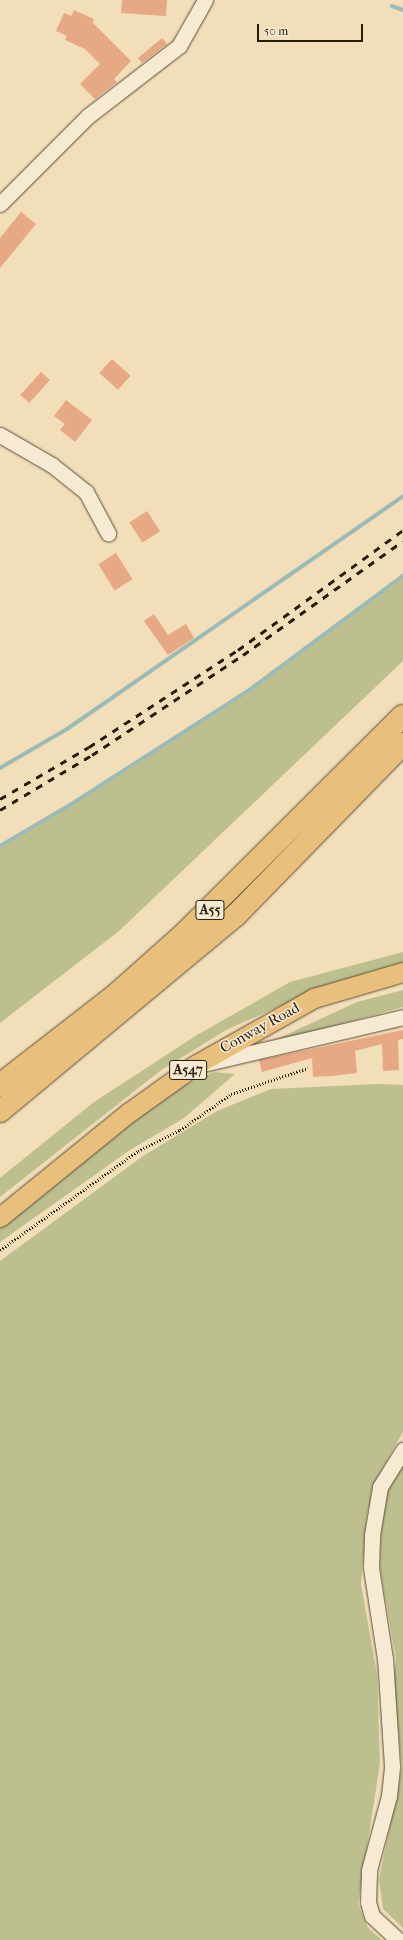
<!DOCTYPE html>
<html>
<head>
<meta charset="utf-8">
<style>
  body { margin:0 }
  #map { position:relative; width:403px; height:1940px; overflow:hidden; background:#f2deb9; font-family:"IM FELL French Canon",serif }
  div>[style] { position:absolute }
  .green>* { inset:0; background:#bdc08e }
  .stream>* { height:4px; margin:-2px; padding:0 2px; transform-origin:2px; border-radius:2px; background:#9cbbb6 }
  .building>* { inset:0; background:#e6a984; transform-origin:0 0 }
  .path>* { height:2.5px; margin-top:-1.25px; transform-origin:0; background:repeating-linear-gradient(90deg,#281b0c 0 1px,transparent 0 3px) }
  .roads { filter:drop-shadow(0 0 1px #5a4c37) drop-shadow(0 0 1px #5a4c37) }
  .minor>* { height:15px; margin:-7.5px; padding:0 7.5px; transform-origin:7.5px; border-radius:7.5px; background:#f7ead2 }
  .major>* { height:19px; margin:-9.5px; padding:0 9.5px; transform-origin:9.5px; border-radius:9.5px; background:#e9bf7c }
  .highway>* { height:22px; margin:-11px; padding:0 11px; transform-origin:11px; border-radius:11px; background:#e9bf7c }
  .rail>* { height:3px; margin-top:-1.5px; transform-origin:0; background:repeating-linear-gradient(90deg,#281b0c 0 7px,transparent 0 14px) }
  span { translate:-50% -50%; white-space:nowrap; text-align:center; line-height:1.15; -webkit-text-stroke:3px #f7ead2; paint-order:stroke }
  .shield-label span { padding:1px 3px; background:#f7ead2; border:1px solid; border-radius:3px; -webkit-text-stroke-width:0 }
  .shield-label { font-size:14px; color:#281b0c; font-weight:700 }
  .street-label { font-size:15px; color:#281b0c }
  .scale { position:absolute; left:257px; top:24px; width:106px; height:18px; box-sizing:border-box; border:2px solid #281b0c; border-top:0; padding-left:5px; font-size:12px; line-height:14px; white-space:nowrap; color:#281b0c; -webkit-text-stroke:3px #f7ead2; paint-order:stroke }
</style>
</head>
<body>
<div id="map">
  <div class="green">
    <i style="clip-path:polygon(403px 576px,403px 661px,119px 931px,0 1023px,0 846px,70px 805px,252px 688px)"></i>
    <i style="clip-path:polygon(403px 952px,403px 965px,312px 992px,226px 1030px,160px 1071px,0 1197px,0 1178px,94px 1102px,197px 1035px,290px 982px)"></i>
    <i style="clip-path:polygon(403px 990px,403px 1007px,264px 1045px,357px 1002px)"></i>
    <i style="clip-path:polygon(214px 1072px,235px 1074px,184px 1118px,130px 1150px,0 1242px,0 1227px,35px 1198px,121px 1130px,187px 1084px)"></i>
    <i style="clip-path:polygon(377px 1084px,403px 1085px,403px 1432px,376px 1480px,367px 1514px,361px 1584px,377px 1674px,380px 1764px,358px 1904px,368px 1928px,382px 1940px,0 1940px,0 1261px,143px 1156px,217px 1111px,271px 1089px)"></i>
    <i style="clip-path:polygon(403px 1465px,403px 1928px,383px 1909px,379px 1879px,402px 1767px,393px 1684px,396px 1659px,380px 1568px,382px 1509px,390px 1481px)"></i>
  </div>
  <div class="stream">
    <i style="left:392px;top:6px;width:12px;rotate:20deg"></i>
    <i style="left:0;top:768px;width:78px;rotate:-30.2deg"></i>
    <i style="left:67px;top:729px;width:409px;rotate:-34.7deg"></i>
    <i style="left:0;top:846px;width:81px;rotate:-30.4deg"></i>
    <i style="left:70px;top:805px;width:216px;rotate:-32.7deg"></i>
    <i style="left:252px;top:688px;width:188px;rotate:-36.6deg"></i>
  </div>
  <div class="building">
    <i style="clip-path:polygon(122px 0,167px 0,166px 16px,121px 13px)"></i>
    <i style="clip-path:polygon(74px 10px,94px 19px,93px 23px,131px 61px,114px 79px,117px 82px,95px 99px,80px 84px,100px 64px,85px 49px,65px 40px,67px 36px,56px 31px,64px 13px,71px 16px)"></i>
    <i style="clip-path:polygon(162px 38px,167px 44px,142px 63px,138px 58px)"></i>
    <i style="clip-path:polygon(21px 212px,36px 224px,0 268px,0 238px)"></i>
    <i style="left:112px;top:359px;width:25px;height:19px;rotate:42deg"></i>
    <i style="left:41px;top:372px;width:12px;height:31px;rotate:42deg"></i>
    <i style="clip-path:polygon(66px 400px,92px 420px,75px 442px,60px 430px,65px 424px,54px 416px)"></i>
    <i style="left:147px;top:511px;width:24px;height:21px;rotate:57deg"></i>
    <i style="left:116px;top:553px;width:31px;height:21px;rotate:58deg"></i>
    <i style="clip-path:polygon(154px 614px,168px 635px,186px 624px,194px 638px,168px 655px,144px 621px)"></i>
    <i style="clip-path:polygon(403px 1030px,403px 1039px,398px 1040px,399px 1070px,383px 1071px,382px 1044px,355px 1051px,357px 1073px,332px 1076px,313px 1077px,312px 1058px,262px 1072px,259px 1060px)"></i>
  </div>
  <div class="path">
    <i style="left:0;top:1250px;width:170px;rotate:-35.7deg"></i>
    <i style="left:138px;top:1151px;width:47px;rotate:-26.6deg"></i>
    <i style="left:180px;top:1130px;width:62px;rotate:-35.2deg"></i>
    <i style="left:231px;top:1094px;width:81px;rotate:-18.7deg"></i>
  </div>
  <div class="roads">
    <div class="minor">
      <i style="left:0;top:204px;width:124px;rotate:-45deg"></i>
      <i style="left:88px;top:116px;width:115px;rotate:-37.6deg"></i>
      <i style="left:179px;top:46px;width:53px;rotate:-60.5deg"></i>
      <i style="left:0;top:435px;width:60px;rotate:30deg"></i>
      <i style="left:52px;top:465px;width:43px;rotate:38.5deg"></i>
      <i style="left:86px;top:492px;width:47px;rotate:61.8deg"></i>
      <i style="left:203px;top:1064px;width:205px;rotate:-13.2deg"></i>
      <i style="left:398px;top:1940px;width:35px;rotate:-137deg"></i>
      <i style="left:372px;top:1916px;width:15px;rotate:-106deg"></i>
      <i style="left:368px;top:1902px;width:32px;rotate:-88deg"></i>
      <i style="left:369px;top:1870px;width:77px;rotate:-74.9deg"></i>
      <i style="left:389px;top:1796px;width:30px;rotate:-84deg"></i>
      <i style="left:392px;top:1766px;width:107px;rotate:-93.7deg"></i>
      <i style="left:385px;top:1659px;width:93px;rotate:-98.7deg"></i>
      <i style="left:371px;top:1567px;width:32px;rotate:-88deg"></i>
      <i style="left:372px;top:1535px;width:49px;rotate:-80.5deg"></i>
      <i style="left:380px;top:1487px;width:44px;rotate:-58.1deg"></i>
    </div>
    <div class="major">
      <i style="left:0;top:1217px;width:165px;rotate:-39.1deg"></i>
      <i style="left:128px;top:1113px;width:82px;rotate:-35.6deg"></i>
      <i style="left:195px;top:1065px;width:137px;rotate:-29.4deg"></i>
      <i style="left:314px;top:998px;width:93px;rotate:-16.3deg"></i>
    </div>
    <div class="highway">
      <i style="left:0;top:1085px;width:150px;rotate:-37.9deg"></i>
      <i style="left:118px;top:993px;width:87px;rotate:-41.7deg"></i>
      <i style="left:183px;top:935px;width:310px;rotate:-44.9deg"></i>
      <i style="left:0;top:1111px;width:307px;rotate:-39.7deg"></i>
      <i style="left:236px;top:915px;width:239px;rotate:-45.7deg"></i>
    </div>
  </div>
  <div class="rail">
    <i style="left:0;top:799px;width:103px;rotate:-30.3deg"></i>
    <i style="left:89px;top:747px;width:178px;rotate:-33.1deg"></i>
    <i style="left:238px;top:650px;width:204px;rotate:-36deg"></i>
    <i style="left:0;top:810px;width:107px;rotate:-30.9deg"></i>
    <i style="left:92px;top:755px;width:181px;rotate:-33.5deg"></i>
    <i style="left:243px;top:655px;width:196px;rotate:-35.5deg"></i>
  </div>
  <div class="shield-label">
    <span style="left:210px;top:910px">A55</span>
    <span style="left:188px;top:1070px">A547</span>
  </div>
  <div class="street-label">
    <span style="left:260px;top:1028px;rotate:-29deg">Conway Road</span>
  </div>
  <div class="scale">50 m</div>
</div>
</body>
</html>
